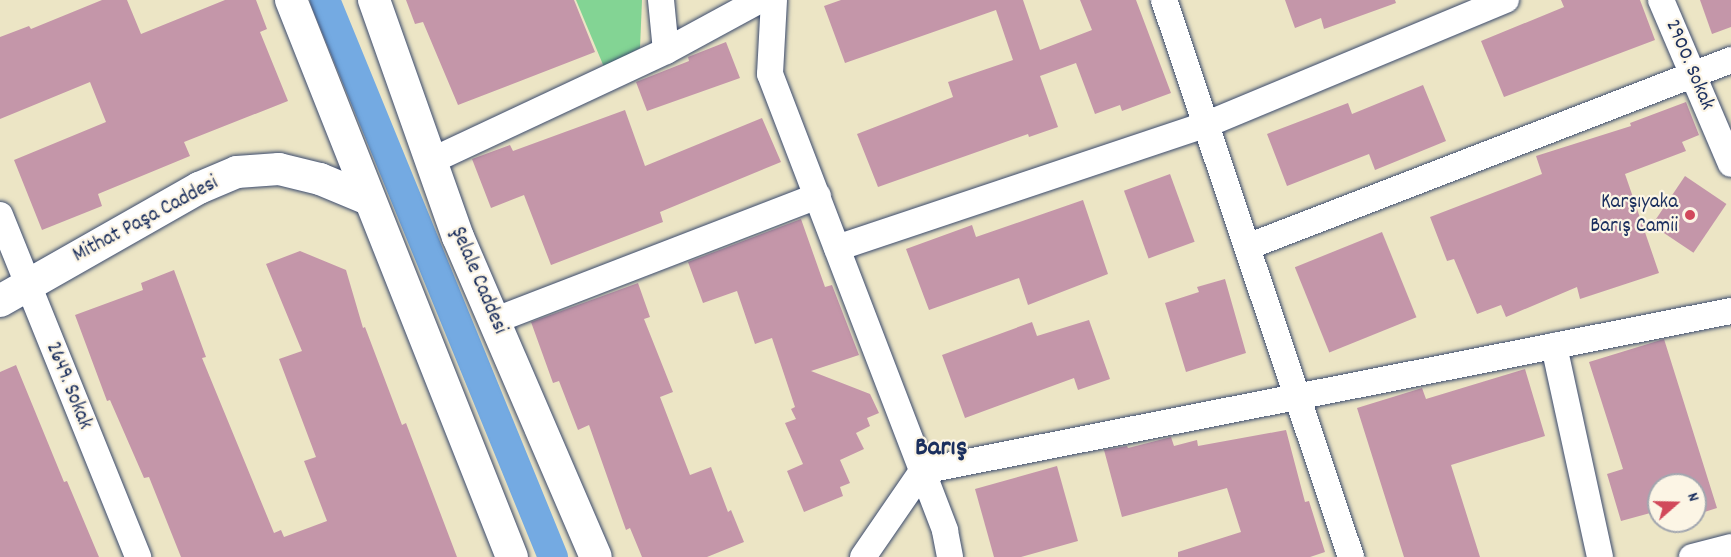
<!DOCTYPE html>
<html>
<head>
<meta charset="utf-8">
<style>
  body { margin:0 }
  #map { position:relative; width:1731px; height:557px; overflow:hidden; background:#ece5c5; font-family:Dekko,sans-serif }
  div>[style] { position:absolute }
  .green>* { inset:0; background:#83d494 }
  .canal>* { height:30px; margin:-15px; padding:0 15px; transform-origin:15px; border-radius:15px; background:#74aae2 }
  .building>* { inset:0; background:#c496a9; transform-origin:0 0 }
  .roads { filter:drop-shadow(0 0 2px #3a4a6d) drop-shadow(0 0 2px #3a4a6d) }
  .minor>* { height:26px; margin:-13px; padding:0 13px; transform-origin:13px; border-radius:13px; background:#fff }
  .tertiary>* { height:32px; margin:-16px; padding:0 16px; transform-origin:16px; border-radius:16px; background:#fff }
  .dots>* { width:16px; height:16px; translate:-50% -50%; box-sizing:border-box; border:3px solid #fcf5e5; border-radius:50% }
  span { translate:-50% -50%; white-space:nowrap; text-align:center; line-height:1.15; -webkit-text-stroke:4.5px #fcf5e5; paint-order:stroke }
  .street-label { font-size:21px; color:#1b2f5e }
  .poi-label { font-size:21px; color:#1b2f5e }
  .right { translate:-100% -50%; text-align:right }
  .district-label { font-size:27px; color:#1b2f5e; font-weight:700 }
  .north { position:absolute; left:1647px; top:473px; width:60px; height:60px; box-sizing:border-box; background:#fcf5e5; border:2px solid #a2a6af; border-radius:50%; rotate:70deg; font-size:16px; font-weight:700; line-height:24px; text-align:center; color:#1b2f5e }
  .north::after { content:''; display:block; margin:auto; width:21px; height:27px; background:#d1495b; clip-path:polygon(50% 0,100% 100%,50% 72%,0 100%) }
</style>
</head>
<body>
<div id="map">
  <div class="green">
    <i style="clip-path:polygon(576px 0,642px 0,640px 48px,604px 67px)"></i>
  </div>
  <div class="canal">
    <i style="left:325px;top:0;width:602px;rotate:67.74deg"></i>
  </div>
  <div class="building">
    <i style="clip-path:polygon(102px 0,127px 0,141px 34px,225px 0,256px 0,267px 29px,260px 32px,288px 101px,184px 142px,190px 156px,98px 194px,102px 206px,42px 230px,14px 160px,106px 122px,90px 82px,0 119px,0 37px,29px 26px,31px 29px)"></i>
    <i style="clip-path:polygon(406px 0,574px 0,595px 52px,458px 105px,423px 22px,415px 24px)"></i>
    <i style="clip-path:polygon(841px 0,1023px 0,1040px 50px,1092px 30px,1080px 0,1136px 0,1171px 93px,1122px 111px,1120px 105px,1095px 114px,1076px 63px,1040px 76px,1058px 127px,1029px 137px,1028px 134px,878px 187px,857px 134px,953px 97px,948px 82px,1013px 60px,996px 10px,845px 63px,824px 6px)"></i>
    <i style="clip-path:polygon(1285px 0,1395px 0,1396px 3px,1324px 29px,1321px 18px,1295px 28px)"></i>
    <i style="clip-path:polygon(1561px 0,1640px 0,1655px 40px,1504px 97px,1481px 41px,1564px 7px)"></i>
    <i style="clip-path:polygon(1700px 0,1731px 0,1731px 27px,1712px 34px)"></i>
    <i style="clip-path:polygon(726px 42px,740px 78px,647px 111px,636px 82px,689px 61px,688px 57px)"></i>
    <i style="clip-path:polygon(1423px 85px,1446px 141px,1375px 170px,1369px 154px,1287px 186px,1267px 134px,1348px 103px,1352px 114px)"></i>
    <i style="clip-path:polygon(1686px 102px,1699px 135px,1682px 142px,1686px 151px,1625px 174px,1659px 273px,1580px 299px,1577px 287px,1506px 317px,1501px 305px,1477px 314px,1454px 259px,1447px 261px,1430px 217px,1542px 174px,1536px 156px,1631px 126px,1630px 123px)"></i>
    <i style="clip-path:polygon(625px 110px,645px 166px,762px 118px,781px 162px,660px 212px,663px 222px,551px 265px,524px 195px,491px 208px,472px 159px,510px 145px,513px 151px)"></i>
    <i style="left:1170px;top:174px;width:72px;height:49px;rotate:70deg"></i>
    <i style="left:1685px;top:176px;width:50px;height:59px;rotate:34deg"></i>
    <i style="clip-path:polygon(1083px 200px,1108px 274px,1028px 305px,1019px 278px,929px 310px,906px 249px,972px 225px,976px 237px)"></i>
    <i style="clip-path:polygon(801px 219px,825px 287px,832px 285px,859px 355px,811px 371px,870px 394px,879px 413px,867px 418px,870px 426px,856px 433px,864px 449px,840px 460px,850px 483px,840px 487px,843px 496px,804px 512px,787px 471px,803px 464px,785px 423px,796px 419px,791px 409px,795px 407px,772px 338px,755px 344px,737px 291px,703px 303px,688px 262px)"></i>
    <i style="left:1382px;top:232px;width:92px;height:94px;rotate:68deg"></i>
    <i style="clip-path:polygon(300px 251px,346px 270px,363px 328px,365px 327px,402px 425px,406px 423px,457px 557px,181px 557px,149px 477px,144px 478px,110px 400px,107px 401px,75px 315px,143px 290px,141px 283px,174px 270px,206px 357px,202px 358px,274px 533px,281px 530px,284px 537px,327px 521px,304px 461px,316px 457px,279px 359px,302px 351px,266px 264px)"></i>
    <i style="clip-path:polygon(1225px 279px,1246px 353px,1186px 372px,1165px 303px,1199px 292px,1197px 287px)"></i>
    <i style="clip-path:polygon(638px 283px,650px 317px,644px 319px,673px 392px,660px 397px,690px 475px,711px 467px,728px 512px,731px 510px,744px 542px,707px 557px,642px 557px,630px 528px,626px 530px,589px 425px,578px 430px,559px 381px,553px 383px,531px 322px)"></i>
    <i style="clip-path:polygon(1089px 320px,1110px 379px,1078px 390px,1074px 378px,965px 418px,942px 355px,1032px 322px,1037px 336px)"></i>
    <i style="clip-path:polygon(1664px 339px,1717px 508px,1695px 515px,1695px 485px,1659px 485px,1659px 521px,1676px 521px,1658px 526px,1654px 512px,1621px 521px,1607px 474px,1623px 469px,1589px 362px)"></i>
    <i style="clip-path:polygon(16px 365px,64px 482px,67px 481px,99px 557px,0 557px,0 372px)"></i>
    <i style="clip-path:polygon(1525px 369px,1545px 436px,1451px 465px,1480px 557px,1404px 557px,1357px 408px,1422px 388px,1426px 399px)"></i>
    <i style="clip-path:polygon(1286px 430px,1305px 502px,1309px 501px,1325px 552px,1310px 557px,1178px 557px,1178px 552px,1241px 532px,1227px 488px,1122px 517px,1104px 450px,1127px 446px,1128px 448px,1171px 437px,1174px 446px,1197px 440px,1198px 446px)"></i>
    <i style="clip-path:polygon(1057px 466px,1078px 541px,1021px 557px,994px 557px,975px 489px)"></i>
  </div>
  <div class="roads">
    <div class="minor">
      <i style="left:661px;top:0;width:51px;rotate:84.4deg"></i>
      <i style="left:774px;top:0;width:74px;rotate:93.1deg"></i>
      <i style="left:770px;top:74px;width:489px;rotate:69deg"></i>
      <i style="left:945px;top:531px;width:26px;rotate:79deg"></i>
      <i style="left:1164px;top:0;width:588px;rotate:71.44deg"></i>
      <i style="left:1661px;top:0;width:178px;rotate:66.9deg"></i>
      <i style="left:431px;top:161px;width:259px;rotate:-25.1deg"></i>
      <i style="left:666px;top:51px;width:107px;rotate:-28.5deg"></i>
      <i style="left:0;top:215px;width:369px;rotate:68deg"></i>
      <i style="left:1247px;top:247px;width:519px;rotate:-21.12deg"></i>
      <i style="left:837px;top:248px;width:388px;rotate:-18.5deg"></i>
      <i style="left:1205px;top:125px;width:326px;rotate:-22.6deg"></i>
      <i style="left:496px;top:320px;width:345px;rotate:-21.1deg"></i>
      <i style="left:1554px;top:346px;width:216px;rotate:77.7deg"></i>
      <i style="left:863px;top:557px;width:104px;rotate:-55.5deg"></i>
      <i style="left:922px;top:471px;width:825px;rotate:-11.19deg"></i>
      <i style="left:1692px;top:557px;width:40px;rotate:-14.4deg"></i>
    </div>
    <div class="tertiary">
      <i style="left:291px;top:0;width:599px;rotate:68.36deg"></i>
      <i style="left:374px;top:0;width:251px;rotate:70.5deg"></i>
      <i style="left:458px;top:237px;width:348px;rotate:66.7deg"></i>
      <i style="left:0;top:301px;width:229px;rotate:-29.6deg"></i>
      <i style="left:199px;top:188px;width:41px;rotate:-22.8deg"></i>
      <i style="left:237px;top:172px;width:42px;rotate:-4.1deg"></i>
      <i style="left:279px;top:169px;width:42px;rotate:13.7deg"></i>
      <i style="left:320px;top:179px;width:52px;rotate:22.6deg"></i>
    </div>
  </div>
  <div class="dots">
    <i style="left:1690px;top:215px;background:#d1495b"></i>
  </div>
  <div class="street-label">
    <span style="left:1689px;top:65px;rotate:67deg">2900. Sokak</span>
    <span style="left:146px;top:220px;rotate:-28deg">Mithat Paşa Caddesi</span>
    <span style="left:478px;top:281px;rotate:67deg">Şelale Caddesi</span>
    <span style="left:68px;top:386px;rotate:68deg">2649. Sokak</span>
  </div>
  <div class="poi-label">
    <span class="right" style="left:1678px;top:215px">Karşıyaka<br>Barış Camii</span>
  </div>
  <div class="district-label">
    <span style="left:941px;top:449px">Barış</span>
  </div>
  <div class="north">N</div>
</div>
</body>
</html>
